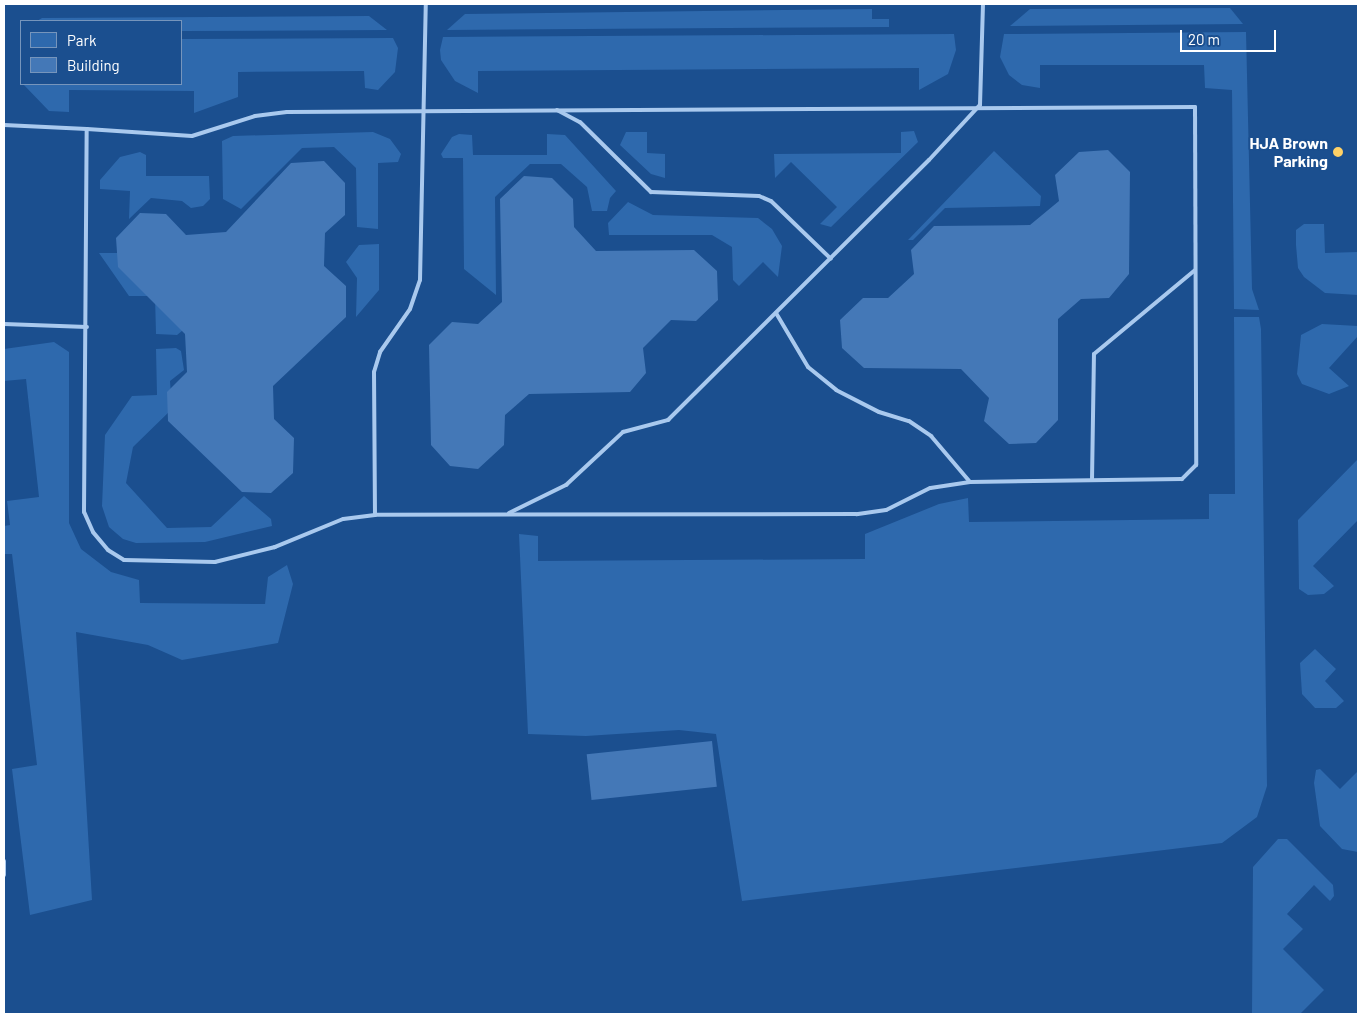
<!DOCTYPE html>
<html>
<head>
<meta charset="utf-8">
<style>
  body { margin:0 }
  #map { position:relative; width:1362px; height:1018px; overflow:hidden; background:#1b4f8f; font-family:Barlow,sans-serif }
  div>[style] { position:absolute }
  .green>* { inset:0; background:#2e69ad }
  .building>* { inset:0; background:#4478b7; transform-origin:0 0 }
  .lane>* { height:4px; margin:-2px; padding:0 2px; transform-origin:2px; border-radius:2px; background:#a9c9ee }
  .dots>* { width:14px; height:14px; translate:-50% -50%; box-sizing:border-box; border:2px solid #1b4f8f; border-radius:50% }
  span { translate:-50% -50%; white-space:nowrap; text-align:center; line-height:1.15; -webkit-text-stroke:4px #1b4f8f; paint-order:stroke }
  .poi-label { font-size:16px; color:#fff; font-weight:700 }
  .right { translate:-100% -50%; text-align:right }
  .frame { position:absolute; inset:0; border:5px solid #fff; pointer-events:none }
  .legend { position:absolute; left:20px; top:20px; width:162px; height:65px; box-sizing:border-box; background:#1b4f8f; border:1px solid #7695bc; margin:0; padding:6px 9px; list-style:none; font-size:15px; color:#fff }
  .legend li { display:flex; align-items:center; gap:10px; height:25px }
  .legend b { width:25px; border:1px solid #7695bc }
  .scale { position:absolute; left:1180px; top:30px; width:96px; height:22px; box-sizing:border-box; border:2px solid #fff; border-top:0; padding-left:6px; font-size:15px; line-height:18px; white-space:nowrap; color:#fff; -webkit-text-stroke:4px #1b4f8f; paint-order:stroke }
</style>
</head>
<body>
<div id="map">
  <div class="green">
    <i style="clip-path:polygon(1230px 8px,1243px 24px,1010px 26px,1030px 9px)"></i>
    <i style="clip-path:polygon(872px 9px,872px 19px,889px 19px,889px 27px,447px 30px,465px 14px)"></i>
    <i style="clip-path:polygon(369px 16px,387px 30px,181px 31px,181px 21px,37px 21px,42px 18px)"></i>
    <i style="clip-path:polygon(1246px 32px,1252px 289px,1259px 310px,1234px 309px,1232px 90px,1205px 88px,1204px 65px,1040px 65px,1040px 88px,1022px 85px,1009px 75px,1000px 57px,1004px 34px)"></i>
    <i style="clip-path:polygon(954px 34px,956px 50px,948px 74px,919px 90px,919px 68px,478px 71px,478px 93px,455px 81px,441px 60px,440px 50px,443px 37px)"></i>
    <i style="clip-path:polygon(393px 38px,398px 48px,395px 72px,378px 90px,365px 88px,364px 71px,238px 72px,238px 97px,194px 113px,194px 91px,69px 90px,69px 112px,49px 111px,23px 84px,181px 84px,181px 39px)"></i>
    <i style="clip-path:polygon(914px 131px,918px 142px,831px 227px,820px 224px,837px 207px,791px 162px,775px 178px,774px 154px,901px 153px,901px 132px)"></i>
    <i style="clip-path:polygon(373px 132px,390px 139px,401px 154px,398px 162px,378px 163px,378px 229px,357px 227px,356px 168px,334px 147px,302px 148px,241px 209px,223px 199px,222px 141px,233px 136px)"></i>
    <i style="clip-path:polygon(626px 132px,647px 132px,647px 153px,665px 154px,665px 178px,651px 174px,620px 145px)"></i>
    <i style="clip-path:polygon(459px 134px,472px 135px,473px 155px,547px 155px,547px 134px,565px 135px,616px 191px,610px 198px,607px 211px,592px 211px,587px 187px,561px 164px,530px 164px,495px 197px,496px 295px,464px 269px,463px 158px,443px 158px,441px 154px,452px 137px)"></i>
    <i style="clip-path:polygon(994px 151px,1041px 196px,1040px 206px,945px 208px,913px 240px,908px 240px)"></i>
    <i style="clip-path:polygon(140px 152px,146px 155px,146px 176px,209px 176px,210px 199px,203px 206px,191px 208px,182px 201px,151px 198px,129px 219px,130px 191px,100px 189px,100px 180px,120px 157px)"></i>
    <i style="clip-path:polygon(628px 202px,653px 215px,758px 218px,772px 229px,782px 246px,778px 277px,763px 262px,739px 286px,733px 280px,732px 247px,712px 235px,609px 235px,608px 223px)"></i>
    <i style="clip-path:polygon(1304px 224px,1324px 224px,1325px 253px,1358px 252px,1358px 295px,1325px 293px,1304px 277px,1298px 268px,1296px 245px,1296px 230px)"></i>
    <i style="clip-path:polygon(379px 244px,379px 290px,356px 317px,357px 278px,346px 262px,359px 245px)"></i>
    <i style="clip-path:polygon(99px 253px,123px 253px,188px 326px,177px 335px,156px 334px,155px 296px,129px 296px)"></i>
    <i style="clip-path:polygon(1234px 317px,1259px 317px,1261px 329px,1267px 786px,1257px 817px,1222px 843px,742px 901px,716px 734px,679px 730px,586px 736px,528px 734px,519px 534px,538px 536px,538px 561px,865px 559px,865px 534px,939px 504px,968px 498px,969px 522px,1209px 519px,1209px 494px,1235px 494px)"></i>
    <i style="clip-path:polygon(1322px 324px,1358px 326px,1358px 336px,1329px 368px,1349px 386px,1329px 394px,1302px 384px,1297px 374px,1301px 335px)"></i>
    <i style="clip-path:polygon(54px 342px,69px 352px,69px 523px,81px 549px,111px 572px,139px 580px,140px 603px,265px 604px,268px 577px,287px 565px,293px 584px,278px 643px,182px 660px,148px 645px,76px 632px,92px 900px,30px 915px,12px 769px,37px 765px,12px 554px,4px 554px,4px 526px,10px 525px,7px 501px,39px 497px,26px 379px,4px 381px,4px 349px)"></i>
    <i style="clip-path:polygon(176px 348px,181px 351px,184px 370px,170px 381px,172px 409px,133px 447px,126px 483px,167px 528px,211px 527px,244px 496px,271px 519px,272px 526px,205px 542px,136px 543px,123px 539px,109px 527px,102px 506px,105px 435px,132px 396px,157px 395px,156px 349px)"></i>
    <i style="clip-path:polygon(1358px 459px,1358px 520px,1313px 566px,1334px 586px,1324px 594px,1308px 595px,1299px 589px,1298px 520px)"></i>
    <i style="clip-path:polygon(1315px 649px,1336px 669px,1325px 681px,1344px 701px,1336px 708px,1315px 708px,1302px 694px,1300px 663px)"></i>
    <i style="clip-path:polygon(1320px 769px,1340px 789px,1358px 771px,1358px 852px,1342px 849px,1320px 826px,1314px 783px,1316px 770px)"></i>
    <i style="clip-path:polygon(1278px 839px,1287px 839px,1333px 885px,1334px 896px,1330px 901px,1314px 885px,1287px 914px,1303px 929px,1283px 949px,1324px 990px,1300px 1014px,1252px 1014px,1253px 867px)"></i>
  </div>
  <div class="building">
    <i style="clip-path:polygon(1108px 150px,1130px 172px,1129px 274px,1109px 298px,1081px 299px,1058px 319px,1058px 420px,1036px 443px,1009px 444px,984px 421px,989px 398px,961px 369px,864px 368px,842px 348px,840px 320px,863px 298px,888px 298px,914px 274px,911px 250px,934px 226px,1030px 225px,1059px 201px,1055px 175px,1079px 152px)"></i>
    <i style="clip-path:polygon(324px 161px,345px 183px,345px 215px,325px 233px,324px 266px,346px 286px,346px 317px,273px 386px,274px 419px,294px 438px,293px 473px,271px 493px,242px 492px,168px 421px,167px 392px,187px 372px,185px 334px,118px 267px,116px 238px,140px 213px,166px 214px,186px 235px,226px 232px,291px 163px)"></i>
    <i style="clip-path:polygon(524px 176px,552px 178px,573px 199px,574px 227px,596px 251px,694px 250px,717px 271px,718px 300px,696px 321px,671px 320px,643px 348px,646px 373px,630px 392px,529px 394px,505px 415px,504px 445px,478px 469px,450px 466px,431px 445px,429px 345px,452px 322px,478px 324px,502px 302px,500px 199px)"></i>
    <i style="left:712px;top:741px;width:46px;height:126px;rotate:84deg"></i>
  </div>
  <div class="lane">
    <i style="left:557px;top:110px;width:26px;rotate:28deg"></i>
    <i style="left:580px;top:122px;width:100px;rotate:44.6deg"></i>
    <i style="left:651px;top:192px;width:108px;rotate:2.1deg"></i>
    <i style="left:759px;top:196px;width:13px;rotate:23deg"></i>
    <i style="left:771px;top:201px;width:83px;rotate:44deg"></i>
    <i style="left:4px;top:125px;width:83px;rotate:2.8deg"></i>
    <i style="left:87px;top:129px;width:105px;rotate:3.8deg"></i>
    <i style="left:192px;top:136px;width:66px;rotate:-17.6deg"></i>
    <i style="left:255px;top:116px;width:32px;rotate:-7deg"></i>
    <i style="left:287px;top:112px;width:908px;rotate:-0.32deg"></i>
    <i style="left:1195px;top:107px;width:358px;rotate:89.8deg"></i>
    <i style="left:1196px;top:465px;width:20px;rotate:135deg"></i>
    <i style="left:1182px;top:479px;width:212px;rotate:179.2deg"></i>
    <i style="left:970px;top:482px;width:40px;rotate:171.5deg"></i>
    <i style="left:930px;top:488px;width:49px;rotate:153.4deg"></i>
    <i style="left:886px;top:510px;width:30px;rotate:172deg"></i>
    <i style="left:856px;top:514px;width:481px;rotate:179.9deg"></i>
    <i style="left:375px;top:515px;width:32px;rotate:173deg"></i>
    <i style="left:343px;top:519px;width:74px;rotate:157.6deg"></i>
    <i style="left:275px;top:547px;width:62px;rotate:166deg"></i>
    <i style="left:215px;top:562px;width:91px;rotate:-178.7deg"></i>
    <i style="left:124px;top:560px;width:19px;rotate:-148deg"></i>
    <i style="left:108px;top:550px;width:23px;rotate:-130deg"></i>
    <i style="left:93px;top:532px;width:22px;rotate:-114deg"></i>
    <i style="left:84px;top:512px;width:383px;rotate:-89.6deg"></i>
    <i style="left:776px;top:313px;width:63px;rotate:59.3deg"></i>
    <i style="left:808px;top:367px;width:36px;rotate:39deg"></i>
    <i style="left:836px;top:390px;width:48px;rotate:27.1deg"></i>
    <i style="left:879px;top:412px;width:31px;rotate:17deg"></i>
    <i style="left:909px;top:421px;width:27px;rotate:34deg"></i>
    <i style="left:931px;top:436px;width:60px;rotate:49.7deg"></i>
    <i style="left:4px;top:324px;width:83px;rotate:2.1deg"></i>
    <i style="left:1092px;top:480px;width:126px;rotate:-89.1deg"></i>
    <i style="left:1094px;top:354px;width:131px;rotate:-39.7deg"></i>
    <i style="left:509px;top:513px;width:64px;rotate:-26.2deg"></i>
    <i style="left:566px;top:485px;width:78px;rotate:-42.9deg"></i>
    <i style="left:623px;top:432px;width:47px;rotate:-14.9deg"></i>
    <i style="left:668px;top:420px;width:368px;rotate:-44.9deg"></i>
    <i style="left:929px;top:160px;width:75px;rotate:-47.2deg"></i>
    <i style="left:980px;top:105px;width:101px;rotate:-88.3deg"></i>
    <i style="left:375px;top:515px;width:143px;rotate:-90.4deg"></i>
    <i style="left:374px;top:372px;width:21px;rotate:-73deg"></i>
    <i style="left:380px;top:352px;width:52px;rotate:-55.1deg"></i>
    <i style="left:410px;top:309px;width:31px;rotate:-71deg"></i>
    <i style="left:420px;top:280px;width:276px;rotate:-88.8deg"></i>
    <i style="left:4px;top:861px;width:14px;rotate:90deg"></i>
  </div>
  <div class="dots">
    <i style="left:1338px;top:152px;background:#ffd166"></i>
  </div>
  <div class="poi-label">
    <span class="right" style="left:1328px;top:152px">HJA Brown<br>Parking</span>
  </div>
  <div class="frame"></div>
  <ul class="legend">
  <li><b style="height:14px;background:#2e69ad"></b>Park</li>
  <li><b style="height:14px;background:#4478b7"></b>Building</li>
  </ul>
  <div class="scale">20 m</div>
</div>
</body>
</html>
